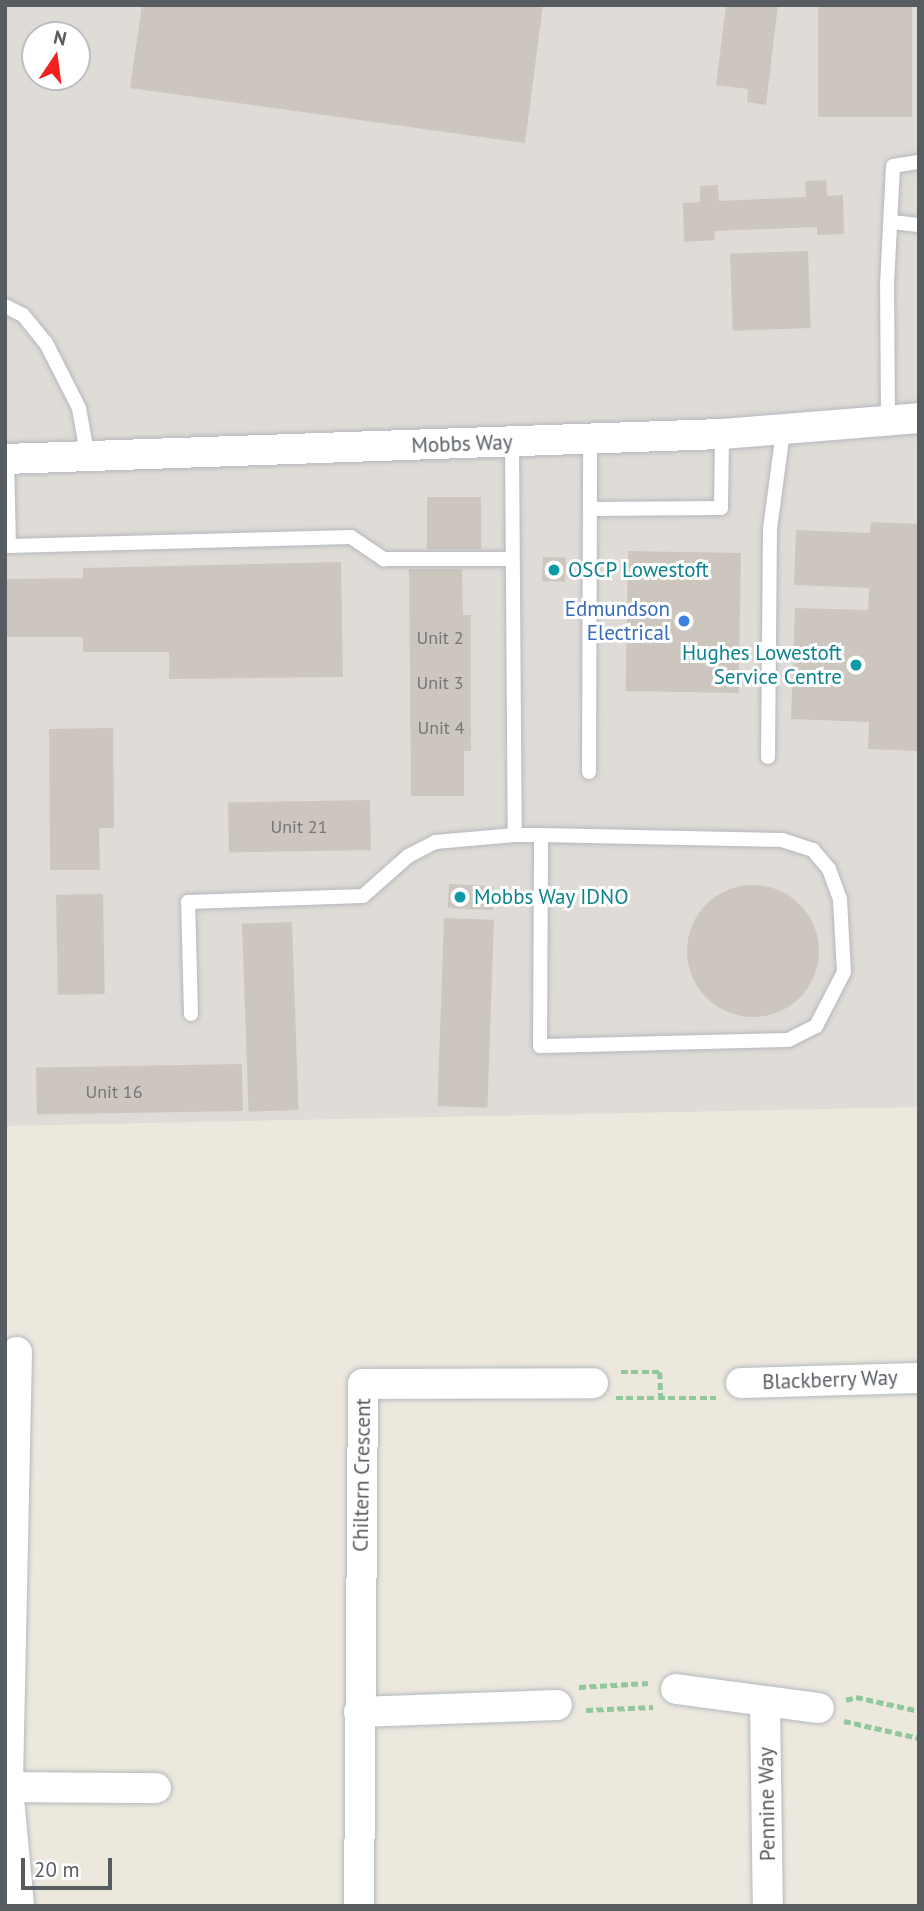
<!DOCTYPE html>
<html>
<head>
<meta charset="utf-8">
<style>
  body { margin:0 }
  #map { position:relative; width:924px; height:1911px; overflow:hidden; background:#ece8de; font-family:"PT Sans",sans-serif }
  div>[style] { position:absolute }
  .industrial>* { inset:0; background:#dfdbd6 }
  .building>* { inset:0; background:#ccc6bf; transform-origin:0 0 }
  .round { border-radius:50% }
  .path>* { height:4.5px; margin-top:-2.25px; transform-origin:0; background:repeating-linear-gradient(90deg,#91c79d 0 7px,transparent 0 10.5px) }
  .roads { filter:drop-shadow(0 0 2px #b4b8bd) drop-shadow(0 0 2px #b4b8bd) }
  .lane>* { height:14px; margin:-7px; padding:0 7px; transform-origin:7px; border-radius:7px; background:#fff }
  .street>* { height:30px; margin:-15px; padding:0 15px; transform-origin:15px; border-radius:15px; background:#fff }
  .dots>* { width:19px; height:19px; translate:-50% -50%; box-sizing:border-box; border:4px solid #fff; border-radius:50% }
  span { translate:-50% -50%; white-space:nowrap; text-align:center; line-height:1.15; -webkit-text-stroke:6px #fff; paint-order:stroke }
  .number-label { font-size:18px; color:#747678 }
  .number-label span { -webkit-text-stroke-width:0 }
  .street-label { font-size:21px; color:#575c61 }
  .culture-label { font-size:21px; color:#0d838f }
  .left { translate:0 -50%; text-align:left }
  .right { translate:-100% -50%; text-align:right }
  .shop-label { font-size:21px; color:#366cbe }
  .frame { position:absolute; inset:0; border:7px solid #575c61; pointer-events:none }
  .north { position:absolute; left:21px; top:21px; width:70px; height:70px; box-sizing:border-box; background:#fff; border:2px solid #bcbec0; border-radius:50%; rotate:13deg; font-size:19px; font-weight:700; line-height:28px; text-align:center; color:#575c61 }
  .north::after { content:''; display:block; margin:auto; width:24px; height:32px; background:#f2211e; clip-path:polygon(50% 0,100% 100%,50% 72%,0 100%) }
  .scale { position:absolute; left:21px; top:1858px; width:91px; height:32px; box-sizing:border-box; border:4px solid #575c61; border-top:0; padding-left:9px; font-size:21px; line-height:24px; white-space:nowrap; color:#575c61; -webkit-text-stroke:5px #fff; paint-order:stroke }
</style>
</head>
<body>
<div id="map">
  <div class="industrial">
    <i style="clip-path:polygon(evenodd,5px 5px,919px 5px,919px 1107px,5px 1126px,5px 5px,35px 35px,77px 35px,77px 77px,35px 77px,35px 35px)"></i>
  </div>
  <div class="building">
    <i style="clip-path:polygon(142px 5px,543px 5px,525px 143px,130px 88px)"></i>
    <i style="clip-path:polygon(726px 5px,778px 5px,766px 105px,747px 102px,748px 89px,716px 85px)"></i>
    <i style="left:818px;top:5px;width:94px;height:112px"></i>
    <i style="clip-path:polygon(826px 180px,827px 196px,843px 195px,844px 234px,817px 235px,817px 227px,714px 231px,715px 240px,684px 242px,683px 203px,700px 202px,700px 186px,718px 185px,719px 201px,806px 197px,805px 181px)"></i>
    <i style="left:808px;top:251px;width:77px;height:78px;rotate:88deg"></i>
    <i style="left:427px;top:497px;width:54px;height:52px"></i>
    <i style="clip-path:polygon(871px 522px,919px 524px,919px 751px,868px 749px,869px 722px,791px 719px,795px 608px,868px 610px,869px 588px,794px 585px,796px 530px,870px 533px)"></i>
    <i style="left:628px;top:551px;width:113px;height:140px;rotate:1deg"></i>
    <i style="left:543px;top:557px;width:23px;height:24px;rotate:2deg"></i>
    <i style="clip-path:polygon(341px 562px,343px 677px,169px 679px,169px 652px,83px 652px,83px 637px,5px 637px,5px 579px,83px 578px,83px 568px)"></i>
    <i style="clip-path:polygon(409px 569px,462px 569px,463px 615px,471px 615px,471px 751px,464px 751px,464px 796px,411px 796px)"></i>
    <i style="clip-path:polygon(113px 728px,114px 828px,99px 828px,100px 870px,50px 870px,49px 729px)"></i>
    <i style="left:370px;top:800px;width:50px;height:142px;rotate:89deg"></i>
    <i style="left:449px;top:884px;width:45px;height:24px;rotate:3deg"></i>
    <i class="round" style="left:687px;top:885px;width:132px;height:132px"></i>
    <i style="left:103px;top:894px;width:100px;height:47px;rotate:89deg"></i>
    <i style="left:444px;top:918px;width:50px;height:188px;rotate:2deg"></i>
    <i style="left:292px;top:922px;width:188px;height:50px;rotate:88deg"></i>
    <i style="left:242px;top:1064px;width:47px;height:206px;rotate:89deg"></i>
  </div>
  <div class="path">
    <i style="left:621px;top:1372px;width:39px"></i>
    <i style="left:660px;top:1372px;width:26px;rotate:88deg"></i>
    <i style="left:616px;top:1398px;width:100px"></i>
    <i style="left:579px;top:1687px;width:69px;rotate:-3.3deg"></i>
    <i style="left:846px;top:1700px;width:10px;rotate:-17deg"></i>
    <i style="left:856px;top:1697px;width:65px;rotate:12.5deg"></i>
    <i style="left:586px;top:1710px;width:67px;rotate:-2.6deg"></i>
    <i style="left:844px;top:1721px;width:77px;rotate:12.8deg"></i>
  </div>
  <div class="roads">
    <div class="lane">
      <i style="left:891px;top:222px;width:28px;rotate:6deg"></i>
      <i style="left:5px;top:306px;width:20px;rotate:27deg"></i>
      <i style="left:23px;top:315px;width:36px;rotate:51deg"></i>
      <i style="left:46px;top:343px;width:73px;rotate:63.1deg"></i>
      <i style="left:79px;top:408px;width:51px;rotate:79.8deg"></i>
      <i style="left:888px;top:418px;width:133px;rotate:-90.4deg"></i>
      <i style="left:887px;top:285px;width:119px;rotate:-87.1deg"></i>
      <i style="left:893px;top:166px;width:26px;rotate:-9deg"></i>
      <i style="left:512px;top:442px;width:393px;rotate:89.6deg"></i>
      <i style="left:515px;top:835px;width:26px"></i>
      <i style="left:541px;top:835px;width:241px;rotate:1.2deg"></i>
      <i style="left:782px;top:840px;width:33px;rotate:18deg"></i>
      <i style="left:813px;top:850px;width:25px;rotate:50deg"></i>
      <i style="left:829px;top:869px;width:33px;rotate:70deg"></i>
      <i style="left:840px;top:900px;width:72px;rotate:86.8deg"></i>
      <i style="left:844px;top:972px;width:61px;rotate:117.4deg"></i>
      <i style="left:816px;top:1026px;width:31px;rotate:153deg"></i>
      <i style="left:788px;top:1040px;width:248px;rotate:178.6deg"></i>
      <i style="left:540px;top:1046px;width:211px;rotate:-89.7deg"></i>
      <i style="left:7px;top:459px;width:87px;rotate:88.7deg"></i>
      <i style="left:9px;top:546px;width:342px;rotate:-1.5deg"></i>
      <i style="left:351px;top:537px;width:40px;rotate:34deg"></i>
      <i style="left:384px;top:559px;width:128px"></i>
      <i style="left:590px;top:509px;width:131px;rotate:-0.4deg"></i>
      <i style="left:721px;top:508px;width:74px;rotate:-89.2deg"></i>
      <i style="left:768px;top:757px;width:228px;rotate:-89.5deg"></i>
      <i style="left:770px;top:529px;width:99px;rotate:-82.4deg"></i>
      <i style="left:589px;top:772px;width:335px;rotate:-89.8deg"></i>
      <i style="left:191px;top:1014px;width:112px;rotate:-91.5deg"></i>
      <i style="left:188px;top:902px;width:175px;rotate:-2deg"></i>
      <i style="left:363px;top:896px;width:60px;rotate:-41.6deg"></i>
      <i style="left:408px;top:856px;width:30px;rotate:-27deg"></i>
      <i style="left:435px;top:842px;width:80px;rotate:-5deg"></i>
    </div>
    <div class="street">
      <i style="left:5px;top:459px;width:717px;rotate:-2deg"></i>
      <i style="left:722px;top:434px;width:198px;rotate:-4.6deg"></i>
      <i style="left:17px;top:1352px;width:435px;rotate:91.2deg"></i>
      <i style="left:8px;top:1787px;width:120px;rotate:84.7deg"></i>
      <i style="left:741px;top:1383px;width:178px;rotate:-1.6deg"></i>
      <i style="left:676px;top:1689px;width:144px;rotate:7.6deg"></i>
      <i style="left:765px;top:1703px;width:203px;rotate:89.2deg"></i>
      <i style="left:359px;top:1712px;width:198px;rotate:-2deg"></i>
      <i style="left:8px;top:1787px;width:148px;rotate:0.4deg"></i>
      <i style="left:359px;top:1906px;width:522px;rotate:-89.56deg"></i>
      <i style="left:363px;top:1384px;width:230px;rotate:-0.2deg"></i>
    </div>
  </div>
  <div class="dots">
    <i style="left:554px;top:570px;background:#0f9aa8"></i>
    <i style="left:684px;top:621px;background:#3f7fe0"></i>
    <i style="left:856px;top:665px;background:#0f9aa8"></i>
    <i style="left:460px;top:897px;background:#0f9aa8"></i>
  </div>
  <div class="number-label">
    <span style="left:440px;top:638px">Unit 2</span>
    <span style="left:440px;top:683px">Unit 3</span>
    <span style="left:441px;top:728px">Unit 4</span>
    <span style="left:299px;top:827px">Unit 21</span>
    <span style="left:114px;top:1092px">Unit 16</span>
  </div>
  <div class="street-label">
    <span style="left:462px;top:444px;rotate:-2deg">Mobbs Way</span>
    <span style="left:830px;top:1380px;rotate:-2deg">Blackberry Way</span>
    <span style="left:362px;top:1475px;rotate:-89deg">Chiltern Crescent</span>
    <span style="left:767px;top:1804px;rotate:-91deg">Pennine Way</span>
  </div>
  <div class="culture-label">
    <span class="left" style="left:568px;top:570px">OSCP Lowestoft</span>
    <span class="right" style="left:842px;top:665px">Hughes Lowestoft<br>Service Centre</span>
    <span class="left" style="left:474px;top:897px">Mobbs Way IDNO</span>
  </div>
  <div class="shop-label">
    <span class="right" style="left:670px;top:621px">Edmundson<br>Electrical</span>
  </div>
  <div class="frame"></div>
  <div class="north">N</div>
  <div class="scale">20 m</div>
</div>
</body>
</html>
